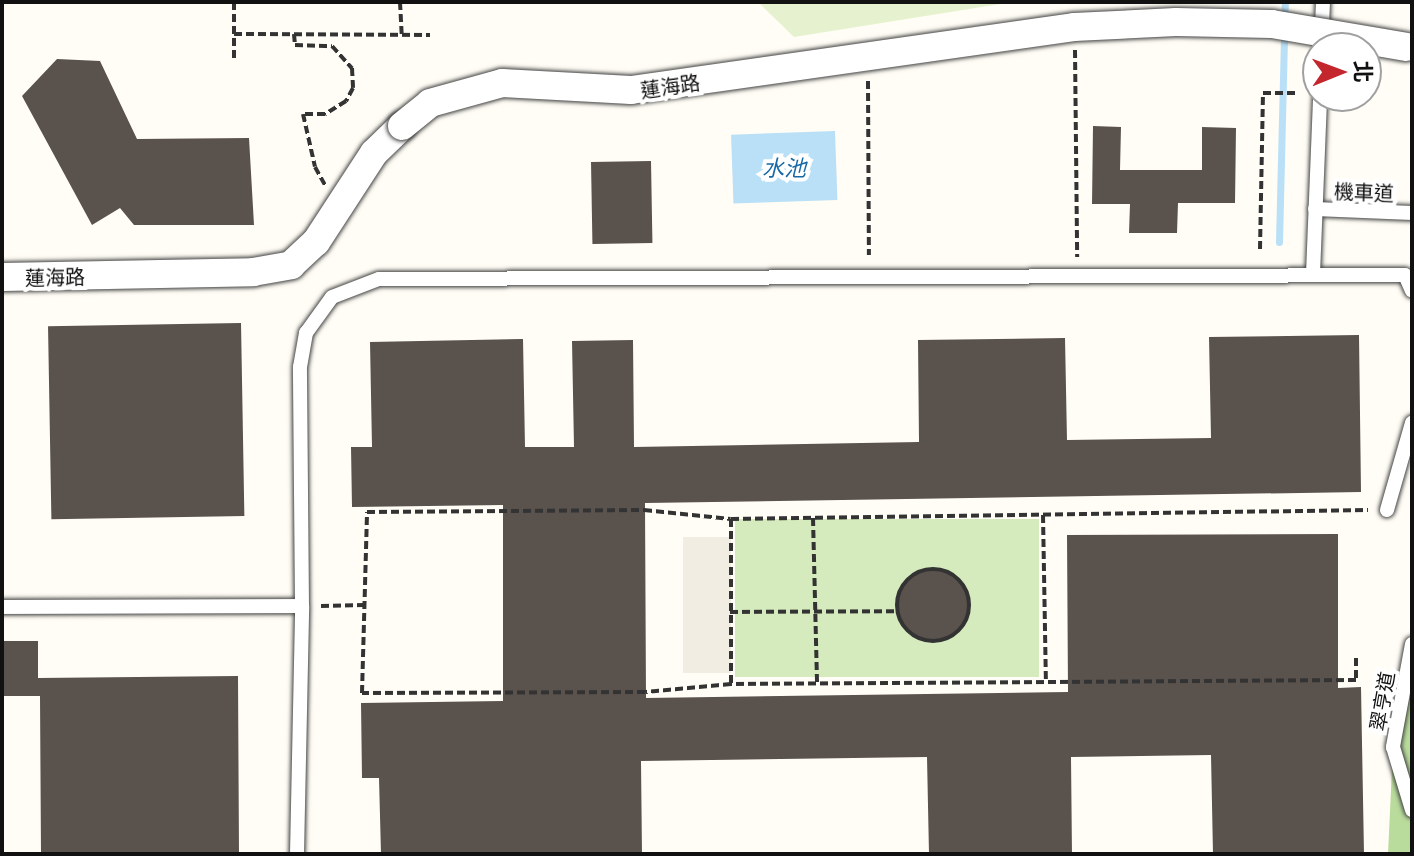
<!DOCTYPE html>
<html>
<head>
<meta charset="utf-8">
<style>
  body { margin:0 }
  #map { position:relative; width:1414px; height:856px; overflow:hidden; background:#fffdf5; font-family:Literata,"Noto Sans TC",serif }
  div>[style] { position:absolute }
  .green>* { inset:0; background:#d5ebbd; transform-origin:0 0 }
  .forest>* { inset:0; background:#b9dc9c }
  .pitch>* { inset:0; background:#e6f2cf }
  .plaza>* { inset:0; background:#f1ede2; transform-origin:0 0 }
  .water>* { inset:0; background:#b9e0f7; transform-origin:0 0 }
  .stream>* { height:7px; margin:-3.5px; padding:0 3.5px; transform-origin:3.5px; border-radius:3.5px; background:#b9e0f7 }
  .building>* { inset:0; background:#5a524d; transform-origin:0 0 }
  .round { border-radius:50% }
  .path>* { height:4px; margin-top:-2px; transform-origin:0; background:repeating-linear-gradient(90deg,#333 0 8px,transparent 0 12px) }
  .path>.ring { margin:-2px; padding:0; box-sizing:content-box; background:none; border:4px solid #333; border-radius:50% }
  .roads { filter:drop-shadow(0 0 2px #444) drop-shadow(0 0 2px #444) }
  .service>* { height:14px; margin:-7px; padding:0 7px; transform-origin:7px; border-radius:7px; background:#fff }
  .minor>* { height:28px; margin:-14px; padding:0 14px; transform-origin:14px; border-radius:14px; background:#fff }
  .bridges { filter:drop-shadow(0 0 2px #444) drop-shadow(0 0 2px #444) }
  .minor-bridge>* { height:28px; margin:-14px; padding:0 14px; transform-origin:14px; border-radius:14px; background:#fff }
  span { translate:-50% -50%; white-space:nowrap; text-align:center; line-height:1.15; -webkit-text-stroke:8px #fff; paint-order:stroke }
  .street-label { font-size:20px; color:#111 }
  .water-label { font-size:22px; color:#1768a6; font-style:italic }
  .frame { position:absolute; inset:0; border:4px solid #111; pointer-events:none }
  .north { position:absolute; left:1302px; top:32px; width:80px; height:80px; box-sizing:border-box; background:#fff; border:2px solid #a0a0a0; border-radius:50%; rotate:89deg; font-size:22px; font-weight:700; line-height:32px; text-align:center; color:#111 }
  .north::after { content:''; display:block; margin:auto; width:28px; height:36px; background:#c4262e; clip-path:polygon(50% 0,100% 100%,50% 72%,0 100%) }
</style>
</head>
<body>
<div id="map">
  <div class="green">
    <i style="left:1039px;top:519px;width:158px;height:304px;rotate:90deg"></i>
  </div>
  <div class="forest">
    <i style="clip-path:polygon(1412px 644px,1412px 854px,1388px 854px,1393px 747px)"></i>
  </div>
  <div class="pitch">
    <i style="clip-path:polygon(758px 2px,1013px 2px,794px 37px)"></i>
  </div>
  <div class="plaza">
    <i style="left:683px;top:537px;width:48px;height:136px"></i>
  </div>
  <div class="water">
    <i style="left:835px;top:131px;width:69px;height:104px;rotate:88deg"></i>
  </div>
  <div class="stream">
    <i style="left:1284px;top:20px;width:18px;rotate:-87deg"></i>
    <i style="left:1279px;top:242px;width:210px;rotate:-88.6deg"></i>
  </div>
  <div class="building">
    <i style="clip-path:polygon(57px 59px,100px 61px,137px 139px,249px 138px,254px 225px,134px 225px,120px 208px,92px 225px,22px 96px)"></i>
    <i style="clip-path:polygon(1093px 126px,1121px 127px,1120px 170px,1202px 170px,1202px 127px,1236px 128px,1235px 203px,1178px 203px,1177px 233px,1129px 233px,1130px 204px,1092px 204px)"></i>
    <i style="left:651px;top:161px;width:82px;height:60px;rotate:89deg"></i>
    <i style="left:241px;top:323px;width:193px;height:193px;rotate:89deg"></i>
    <i style="clip-path:polygon(1359px 335px,1361px 492px,645px 503px,646px 698px,1068px 692px,1067px 535px,1338px 534px,1338px 688px,1361px 687px,1364px 854px,1213px 854px,1211px 755px,1071px 757px,1072px 854px,929px 854px,927px 757px,641px 761px,642px 854px,381px 854px,379px 778px,362px 778px,361px 703px,503px 701px,503px 505px,352px 507px,351px 447px,372px 447px,370px 342px,523px 339px,525px 447px,574px 447px,572px 341px,633px 340px,634px 447px,919px 442px,918px 340px,1065px 338px,1067px 440px,1211px 438px,1209px 337px)"></i>
    <i class="round" style="left:897px;top:569px;width:72px;height:72px"></i>
    <i style="clip-path:polygon(2px 641px,38px 641px,38px 678px,238px 676px,239px 854px,41px 854px,40px 696px,2px 696px)"></i>
  </div>
  <div class="path">
    <i style="left:234px;top:2px;width:59px;rotate:90deg"></i>
    <i style="left:400px;top:2px;width:33px;rotate:87deg"></i>
    <i style="left:234px;top:34px;width:196px;rotate:0.3deg"></i>
    <i style="left:294px;top:34px;width:11px;rotate:85deg"></i>
    <i style="left:295px;top:45px;width:37px;rotate:2deg"></i>
    <i style="left:332px;top:46px;width:30px;rotate:48deg"></i>
    <i style="left:352px;top:68px;width:20px;rotate:87deg"></i>
    <i style="left:353px;top:88px;width:15px;rotate:118deg"></i>
    <i style="left:346px;top:101px;width:25px;rotate:148deg"></i>
    <i style="left:325px;top:114px;width:22px;rotate:180deg"></i>
    <i style="left:303px;top:114px;width:54px;rotate:77.2deg"></i>
    <i style="left:315px;top:167px;width:21px;rotate:61deg"></i>
    <i style="left:1075px;top:50px;width:207px;rotate:89.4deg"></i>
    <i style="left:868px;top:81px;width:174px;rotate:89.7deg"></i>
    <i style="left:1260px;top:249px;width:156px;rotate:-88.9deg"></i>
    <i style="left:1263px;top:93px;width:34px"></i>
    <i style="left:1043px;top:515px;width:167px;rotate:89deg"></i>
    <i style="left:813px;top:518px;width:165px;rotate:88.6deg"></i>
    <i style="left:731px;top:519px;width:165px;rotate:90deg"></i>
    <i class="ring" style="left:897px;top:569px;width:68px;height:68px"></i>
    <i style="left:321px;top:606px;width:43px;rotate:-1.3deg"></i>
    <i style="left:730px;top:612px;width:167px;rotate:-0.3deg"></i>
    <i style="left:1356px;top:658px;width:22px;rotate:90deg"></i>
    <i style="left:1356px;top:680px;width:625px;rotate:179.63deg"></i>
    <i style="left:731px;top:684px;width:86px;rotate:174.7deg"></i>
    <i style="left:645px;top:692px;width:283px;rotate:179.8deg"></i>
    <i style="left:362px;top:693px;width:181px;rotate:-88.4deg"></i>
    <i style="left:367px;top:512px;width:277px;rotate:-0.4deg"></i>
    <i style="left:644px;top:510px;width:87px;rotate:5.9deg"></i>
    <i style="left:731px;top:519px;width:637px;rotate:-0.81deg"></i>
  </div>
  <div class="roads">
    <div class="service">
      <i style="left:1321px;top:48px;width:46px;rotate:-87.5deg"></i>
      <i style="left:1315px;top:209px;width:97px;rotate:2.4deg"></i>
      <i style="left:1313px;top:274px;width:178px;rotate:-87.7deg"></i>
      <i style="left:1405px;top:275px;width:17px;rotate:66deg"></i>
      <i style="left:1387px;top:510px;width:91px;rotate:-74deg"></i>
      <i style="left:2px;top:607px;width:300px;rotate:-0.2deg"></i>
      <i style="left:1412px;top:644px;width:105px;rotate:100.5deg"></i>
      <i style="left:1393px;top:747px;width:66px;rotate:73.2deg"></i>
      <i style="left:297px;top:854px;width:248px;rotate:-88.8deg"></i>
      <i style="left:302px;top:606px;width:239px;rotate:-90.5deg"></i>
      <i style="left:300px;top:367px;width:35px;rotate:-80deg"></i>
      <i style="left:306px;top:333px;width:44px;rotate:-54.2deg"></i>
      <i style="left:332px;top:297px;width:50px;rotate:-21deg"></i>
      <i style="left:379px;top:279px;width:1026px;rotate:-0.22deg"></i>
    </div>
    <div class="minor">
      <i style="left:2px;top:277px;width:251px;rotate:-1.1deg"></i>
      <i style="left:253px;top:272px;width:39px;rotate:-10deg"></i>
      <i style="left:291px;top:265px;width:34px;rotate:-43deg"></i>
      <i style="left:316px;top:242px;width:106px;rotate:-56.9deg"></i>
      <i style="left:374px;top:153px;width:39px;rotate:-44deg"></i>
    </div>
  </div>
  <div class="bridges">
    <div class="minor-bridge">
      <i style="left:402px;top:126px;width:36px;rotate:-39deg"></i>
      <i style="left:430px;top:103px;width:75px;rotate:-15.5deg"></i>
      <i style="left:502px;top:83px;width:129px;rotate:3.1deg"></i>
      <i style="left:631px;top:90px;width:447px;rotate:-8.1deg"></i>
      <i style="left:1074px;top:27px;width:102px;rotate:-2.8deg"></i>
      <i style="left:1176px;top:22px;width:96px;rotate:1.2deg"></i>
      <i style="left:1272px;top:24px;width:136px;rotate:9.7deg"></i>
    </div>
  </div>
  <div class="street-label">
    <span style="left:670px;top:85px;rotate:-8deg">蓮海路</span>
    <span style="left:1364px;top:191px;rotate:2deg">機車道</span>
    <span style="left:55px;top:276px;rotate:-1deg">蓮海路</span>
    <span style="left:1381px;top:701px;rotate:-80deg">翠亨道</span>
  </div>
  <div class="water-label">
    <span style="left:784px;top:167px">水池</span>
  </div>
  <div class="frame"></div>
  <div class="north">北</div>
</div>
</body>
</html>
